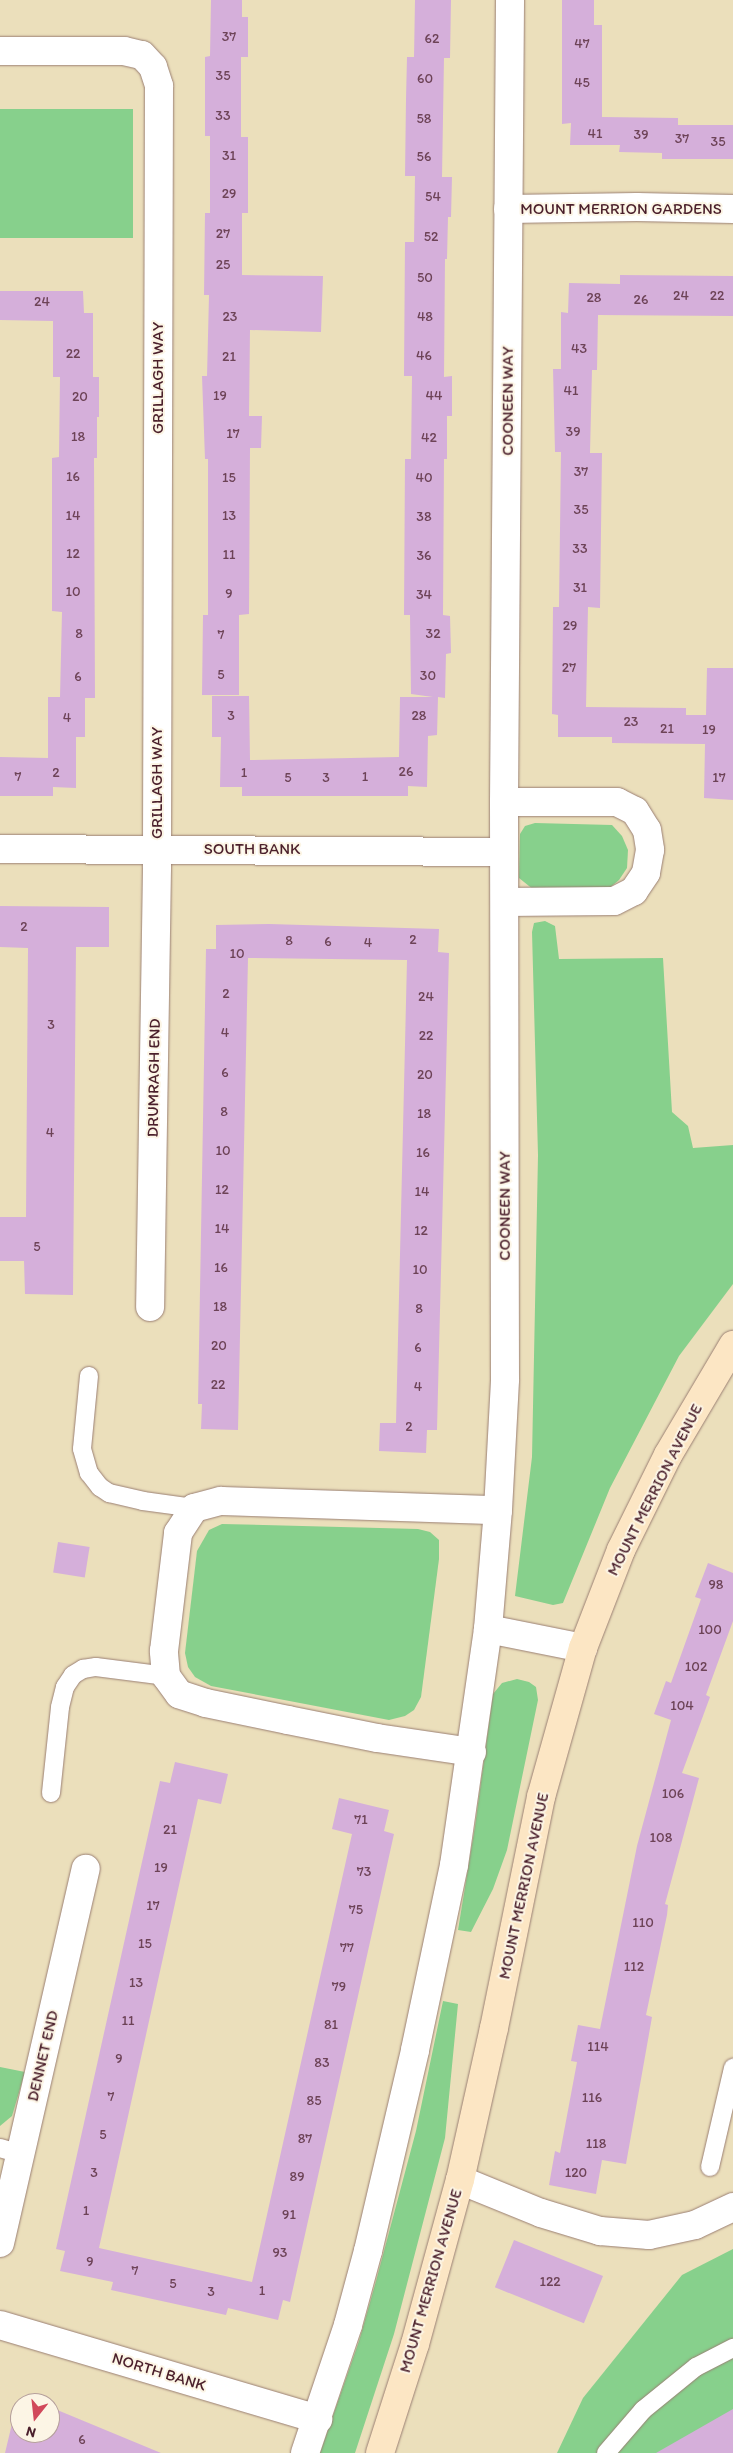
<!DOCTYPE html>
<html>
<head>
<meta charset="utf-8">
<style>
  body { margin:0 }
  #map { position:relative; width:733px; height:2453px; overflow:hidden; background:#ebdfbb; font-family:Itim,sans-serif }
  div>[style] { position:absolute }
  .green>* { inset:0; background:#87d08c; transform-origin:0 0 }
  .building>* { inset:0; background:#d5afda; transform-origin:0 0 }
  .roads { filter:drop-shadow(0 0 1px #9a7f73) drop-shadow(0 0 1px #9a7f73) }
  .lane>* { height:18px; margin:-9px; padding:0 9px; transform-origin:9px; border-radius:9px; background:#fff }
  .street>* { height:28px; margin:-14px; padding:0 14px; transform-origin:14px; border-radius:14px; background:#fff }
  .secondary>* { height:28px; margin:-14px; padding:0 14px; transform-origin:14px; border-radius:14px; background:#fce6c4 }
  span { translate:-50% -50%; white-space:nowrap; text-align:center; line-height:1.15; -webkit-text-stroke:4px #fcf5e5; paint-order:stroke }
  .number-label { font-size:14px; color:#6d4357 }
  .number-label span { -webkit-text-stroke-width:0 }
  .street-label { font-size:16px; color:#4a1f2b }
  .north { position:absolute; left:10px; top:2393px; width:50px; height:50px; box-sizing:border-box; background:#fcf5e5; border:1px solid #b59f9b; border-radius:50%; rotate:196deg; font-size:14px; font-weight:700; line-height:20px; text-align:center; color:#4a1f2b }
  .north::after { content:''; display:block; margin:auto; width:18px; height:22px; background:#d1495b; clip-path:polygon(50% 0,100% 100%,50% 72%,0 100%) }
</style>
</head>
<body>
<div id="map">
  <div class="green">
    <i style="left:0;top:109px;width:133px;height:129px"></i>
    <i style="clip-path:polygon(535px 823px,612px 825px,622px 836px,628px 850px,627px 868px,619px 880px,607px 890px,534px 890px,519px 878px,520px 834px,525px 826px)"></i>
    <i style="clip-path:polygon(545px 921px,555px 926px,559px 959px,663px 958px,672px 1112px,688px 1126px,693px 1148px,733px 1145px,733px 1284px,679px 1356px,610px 1488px,563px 1603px,553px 1605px,515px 1596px,532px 1457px,538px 1155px,532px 932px,534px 923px)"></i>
    <i style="clip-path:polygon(222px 1524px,418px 1529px,430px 1532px,439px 1540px,439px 1559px,421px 1697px,414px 1710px,405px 1716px,389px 1720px,211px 1686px,195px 1677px,188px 1667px,185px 1653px,197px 1551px,209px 1530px)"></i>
    <i style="clip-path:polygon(517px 1679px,529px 1682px,536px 1687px,538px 1700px,507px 1850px,493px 1889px,471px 1932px,458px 1930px,475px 1826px,493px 1694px,502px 1683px)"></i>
    <i style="clip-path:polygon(443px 2001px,458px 2004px,445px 2138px,394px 2334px,355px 2453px,320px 2453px,359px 2341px,376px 2281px,416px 2131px)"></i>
    <i style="clip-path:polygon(0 2067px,25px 2072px,12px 2116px,0 2126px)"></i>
    <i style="clip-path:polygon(733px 2249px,733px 2453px,557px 2453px,583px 2398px,682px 2275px)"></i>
  </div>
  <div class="building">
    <i style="clip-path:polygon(211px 0,242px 0,242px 17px,248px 17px,248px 57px,241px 57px,241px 137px,248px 137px,248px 213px,242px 213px,242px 275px,323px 276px,321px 332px,250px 330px,249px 416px,262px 416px,261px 448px,250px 448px,249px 614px,239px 615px,239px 695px,202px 695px,203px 615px,208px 615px,208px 459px,205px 459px,202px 376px,207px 376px,209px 295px,204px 295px,205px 213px,210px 213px,210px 136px,205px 136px,205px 57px,210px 56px)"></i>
    <i style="clip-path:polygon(415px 0,451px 0,450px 58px,444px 58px,442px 177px,452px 177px,451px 217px,448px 217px,447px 259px,445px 259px,444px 377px,452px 376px,452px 416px,447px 416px,447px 459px,444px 459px,443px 615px,450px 616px,451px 653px,446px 654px,445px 698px,438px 697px,437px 735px,428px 736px,427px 787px,408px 786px,408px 796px,242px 796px,242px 787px,220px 787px,221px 737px,212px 737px,212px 696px,249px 696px,250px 760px,399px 757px,400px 697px,433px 697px,411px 694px,410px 615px,404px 615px,405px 459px,411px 459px,412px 376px,404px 376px,405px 242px,414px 242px,415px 176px,405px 176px,406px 99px,407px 57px,414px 57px)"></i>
    <i style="clip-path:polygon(562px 0,594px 0,594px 25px,602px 25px,602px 117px,678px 118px,678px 125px,733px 125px,733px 159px,662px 159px,662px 153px,619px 152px,620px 145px,570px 145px,571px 123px,562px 124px)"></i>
    <i style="clip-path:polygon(620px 275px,733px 276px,733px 316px,598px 315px,597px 370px,592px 370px,590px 453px,602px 453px,600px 608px,588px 607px,586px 707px,686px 708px,686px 715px,706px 715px,707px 668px,733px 668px,733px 800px,704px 798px,705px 744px,612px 743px,612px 737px,558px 737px,558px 715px,552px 714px,553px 607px,559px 607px,561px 452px,555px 452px,553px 369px,561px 369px,561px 312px,568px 313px,569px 283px,620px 284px)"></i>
    <i style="clip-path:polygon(0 291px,83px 291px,84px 313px,93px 313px,93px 377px,99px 377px,99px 417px,97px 417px,97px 458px,94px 458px,95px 698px,85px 698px,85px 737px,76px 737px,76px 788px,53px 787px,53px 796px,0 796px,0 757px,48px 758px,48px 697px,60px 697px,62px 612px,52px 611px,52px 458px,59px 457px,60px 377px,53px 377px,53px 321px,0 320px)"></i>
    <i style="clip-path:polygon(0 906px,109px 907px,109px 947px,76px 947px,73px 1295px,25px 1294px,24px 1261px,0 1261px,0 1217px,26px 1217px,28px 948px,0 947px)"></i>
    <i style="clip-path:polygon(269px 924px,439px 929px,438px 952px,449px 953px,437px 1430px,427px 1430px,426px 1453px,379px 1451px,380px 1423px,396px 1423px,407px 960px,248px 958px,238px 1430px,201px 1429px,202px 1404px,198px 1404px,206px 949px,216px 949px,216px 925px)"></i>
    <i style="left:58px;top:1542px;width:32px;height:31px;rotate:9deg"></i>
    <i style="clip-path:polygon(708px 1563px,733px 1573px,733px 1621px,706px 1695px,710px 1697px,682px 1773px,699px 1778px,665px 1904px,668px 1905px,667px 1915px,646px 2015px,652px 2017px,626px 2164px,602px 2160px,596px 2194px,549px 2185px,555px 2151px,560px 2153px,577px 2062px,571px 2061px,578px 2025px,600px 2029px,637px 1846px,671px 1720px,654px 1714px,666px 1681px,671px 1683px,701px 1599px,695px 1597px)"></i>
    <i style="clip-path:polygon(175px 1762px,228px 1774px,221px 1804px,198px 1799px,99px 2248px,252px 2282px,352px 1834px,332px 1829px,339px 1798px,389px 1810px,384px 1831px,394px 1834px,290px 2302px,283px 2300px,278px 2320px,228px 2308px,226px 2315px,111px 2290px,113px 2282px,60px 2271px,65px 2251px,56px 2249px,160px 1781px,170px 1783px)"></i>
    <i style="left:514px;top:2240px;width:96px;height:51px;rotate:22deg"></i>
    <i style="clip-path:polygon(16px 2407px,20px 2408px,20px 2433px,50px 2433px,50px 2407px,161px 2453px,5px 2453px)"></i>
    <i style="clip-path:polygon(733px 2409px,733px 2453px,656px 2453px)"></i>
  </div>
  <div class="roads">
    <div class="lane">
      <i style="left:89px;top:1376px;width:73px;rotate:95.5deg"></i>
      <i style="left:82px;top:1449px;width:25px;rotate:74deg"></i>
      <i style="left:89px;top:1473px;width:18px;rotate:52deg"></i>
      <i style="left:100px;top:1487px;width:11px;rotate:34deg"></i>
      <i style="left:109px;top:1493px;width:35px;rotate:13deg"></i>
      <i style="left:143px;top:1501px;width:51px;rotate:7.8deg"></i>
      <i style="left:51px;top:1793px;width:86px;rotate:-84deg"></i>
      <i style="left:60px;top:1707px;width:21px;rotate:-76deg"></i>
      <i style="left:65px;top:1687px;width:14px;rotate:-56deg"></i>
      <i style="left:73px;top:1675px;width:12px;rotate:-31deg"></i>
      <i style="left:83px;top:1669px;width:13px;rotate:-9deg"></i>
      <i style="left:96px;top:1667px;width:71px;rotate:7.3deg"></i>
      <i style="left:0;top:2148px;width:22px;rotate:16deg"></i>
      <i style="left:710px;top:2167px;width:102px;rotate:-76.9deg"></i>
      <i style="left:606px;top:2453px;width:57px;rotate:-49.3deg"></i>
      <i style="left:643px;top:2410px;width:68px;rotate:-39.1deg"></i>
      <i style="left:696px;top:2367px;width:42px;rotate:-27.2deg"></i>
    </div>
    <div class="street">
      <i style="left:0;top:51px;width:124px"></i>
      <i style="left:124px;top:51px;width:18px;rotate:13deg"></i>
      <i style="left:142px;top:55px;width:16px;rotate:47deg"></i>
      <i style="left:153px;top:67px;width:20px;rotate:72deg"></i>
      <i style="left:159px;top:86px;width:782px;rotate:90.15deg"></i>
      <i style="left:157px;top:868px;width:439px;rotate:90.9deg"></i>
      <i style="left:508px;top:209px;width:129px;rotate:-0.9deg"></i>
      <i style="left:637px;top:207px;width:96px;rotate:1.2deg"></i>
      <i style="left:504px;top:802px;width:113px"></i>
      <i style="left:617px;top:802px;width:20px;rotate:27deg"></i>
      <i style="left:635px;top:811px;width:22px;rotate:58deg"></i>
      <i style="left:647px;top:830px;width:20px;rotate:81deg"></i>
      <i style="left:650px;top:850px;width:23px;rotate:100deg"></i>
      <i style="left:646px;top:873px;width:22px;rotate:124deg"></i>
      <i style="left:634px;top:891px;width:22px;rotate:153deg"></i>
      <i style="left:614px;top:901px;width:109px;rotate:179.5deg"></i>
      <i style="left:0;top:849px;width:504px;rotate:0.34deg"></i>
      <i style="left:488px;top:1629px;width:97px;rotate:11.3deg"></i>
      <i style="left:472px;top:1752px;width:96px;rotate:-171.6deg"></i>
      <i style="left:377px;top:1738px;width:91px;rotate:-168.6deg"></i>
      <i style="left:288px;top:1720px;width:84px;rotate:-168.3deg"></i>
      <i style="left:206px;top:1703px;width:28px;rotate:-162deg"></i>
      <i style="left:179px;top:1694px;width:22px;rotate:-126deg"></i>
      <i style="left:166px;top:1676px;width:25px;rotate:-95deg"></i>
      <i style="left:164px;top:1651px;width:119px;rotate:-83.2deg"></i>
      <i style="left:178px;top:1533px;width:30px;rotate:-57deg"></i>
      <i style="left:194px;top:1508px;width:28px;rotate:-15deg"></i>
      <i style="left:221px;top:1501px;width:277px;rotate:1.9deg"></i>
      <i style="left:460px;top:2180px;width:87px;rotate:22.2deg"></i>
      <i style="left:541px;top:2213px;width:62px;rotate:17deg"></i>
      <i style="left:600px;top:2231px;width:49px;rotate:4.7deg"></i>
      <i style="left:649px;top:2235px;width:47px;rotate:-12.3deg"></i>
      <i style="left:695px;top:2225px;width:42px;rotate:-25.3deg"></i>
      <i style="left:0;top:2243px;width:384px;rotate:-77.1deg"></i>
      <i style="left:0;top:2325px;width:332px;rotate:16.5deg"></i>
      <i style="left:305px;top:2453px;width:135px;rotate:-71.4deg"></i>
      <i style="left:348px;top:2325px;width:77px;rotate:-74.9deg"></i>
      <i style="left:368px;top:2251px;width:206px;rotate:-76.8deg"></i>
      <i style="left:415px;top:2050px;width:189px;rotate:-78.1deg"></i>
      <i style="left:454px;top:1865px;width:238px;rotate:-81.8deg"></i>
      <i style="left:488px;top:1629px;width:119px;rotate:-85.2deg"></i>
      <i style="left:498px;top:1510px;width:131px;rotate:-86.9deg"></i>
      <i style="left:505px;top:1379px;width:577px;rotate:-90.1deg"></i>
      <i style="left:504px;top:802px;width:802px;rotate:-89.57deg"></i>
    </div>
    <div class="secondary">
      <i style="left:380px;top:2453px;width:114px;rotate:-72.2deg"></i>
      <i style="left:415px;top:2344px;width:170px;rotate:-74.7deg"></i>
      <i style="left:460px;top:2180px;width:156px;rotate:-77.4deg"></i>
      <i style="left:494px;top:2028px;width:236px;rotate:-78.5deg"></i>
      <i style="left:541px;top:1797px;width:155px;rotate:-74.3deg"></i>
      <i style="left:583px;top:1648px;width:105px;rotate:-68.8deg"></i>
      <i style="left:621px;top:1550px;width:106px;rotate:-63.7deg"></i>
      <i style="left:668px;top:1455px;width:128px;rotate:-59.4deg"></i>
    </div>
  </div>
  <div class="number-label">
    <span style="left:229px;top:37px">37</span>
    <span style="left:432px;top:39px">62</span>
    <span style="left:582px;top:44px">47</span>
    <span style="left:223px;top:76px">35</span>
    <span style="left:425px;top:79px">60</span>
    <span style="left:582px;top:83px">45</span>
    <span style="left:223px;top:116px">33</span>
    <span style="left:424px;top:119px">58</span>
    <span style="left:595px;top:134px">41</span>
    <span style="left:641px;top:135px">39</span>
    <span style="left:682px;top:139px">37</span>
    <span style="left:718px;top:142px">35</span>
    <span style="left:229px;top:156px">31</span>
    <span style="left:424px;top:157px">56</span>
    <span style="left:229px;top:194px">29</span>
    <span style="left:433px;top:197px">54</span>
    <span style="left:223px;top:234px">27</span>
    <span style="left:431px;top:237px">52</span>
    <span style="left:223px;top:265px">25</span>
    <span style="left:425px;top:278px">50</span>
    <span style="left:681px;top:296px">24</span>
    <span style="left:717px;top:296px">22</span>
    <span style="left:594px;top:298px">28</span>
    <span style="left:641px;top:300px">26</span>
    <span style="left:42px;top:302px">24</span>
    <span style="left:230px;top:317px">23</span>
    <span style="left:425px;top:317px">48</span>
    <span style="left:579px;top:349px">43</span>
    <span style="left:73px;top:354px">22</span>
    <span style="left:424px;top:356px">46</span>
    <span style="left:229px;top:357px">21</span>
    <span style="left:571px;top:391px">41</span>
    <span style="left:220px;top:396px">19</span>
    <span style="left:434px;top:396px">44</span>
    <span style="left:80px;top:397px">20</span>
    <span style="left:573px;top:432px">39</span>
    <span style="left:233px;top:434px">17</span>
    <span style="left:78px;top:437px">18</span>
    <span style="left:429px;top:438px">42</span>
    <span style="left:581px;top:472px">37</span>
    <span style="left:73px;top:477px">16</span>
    <span style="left:229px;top:478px">15</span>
    <span style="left:424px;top:478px">40</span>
    <span style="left:581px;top:510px">35</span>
    <span style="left:73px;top:516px">14</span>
    <span style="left:229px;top:516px">13</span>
    <span style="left:424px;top:517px">38</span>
    <span style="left:580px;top:549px">33</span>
    <span style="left:73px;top:554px">12</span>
    <span style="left:229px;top:555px">11</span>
    <span style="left:424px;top:556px">36</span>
    <span style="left:580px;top:588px">31</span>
    <span style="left:73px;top:592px">10</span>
    <span style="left:229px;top:594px">9</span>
    <span style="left:424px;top:595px">34</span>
    <span style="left:570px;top:626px">29</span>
    <span style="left:79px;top:634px">8</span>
    <span style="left:433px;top:634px">32</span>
    <span style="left:221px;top:635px">7</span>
    <span style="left:569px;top:668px">27</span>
    <span style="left:221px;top:675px">5</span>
    <span style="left:428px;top:676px">30</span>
    <span style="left:78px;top:677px">6</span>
    <span style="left:231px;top:716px">3</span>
    <span style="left:419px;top:716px">28</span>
    <span style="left:67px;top:718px">4</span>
    <span style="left:631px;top:722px">23</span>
    <span style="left:667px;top:729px">21</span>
    <span style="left:709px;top:730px">19</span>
    <span style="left:406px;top:772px">26</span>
    <span style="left:56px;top:773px">2</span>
    <span style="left:244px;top:773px">1</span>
    <span style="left:18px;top:777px">7</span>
    <span style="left:365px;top:777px">1</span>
    <span style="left:288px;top:778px">5</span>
    <span style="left:326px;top:778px">3</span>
    <span style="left:719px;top:778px">17</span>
    <span style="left:24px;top:927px">2</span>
    <span style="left:413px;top:940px">2</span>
    <span style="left:289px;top:941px">8</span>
    <span style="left:328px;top:942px">6</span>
    <span style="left:368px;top:943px">4</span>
    <span style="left:237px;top:954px">10</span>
    <span style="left:226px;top:994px">2</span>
    <span style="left:426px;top:997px">24</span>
    <span style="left:51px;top:1025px">3</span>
    <span style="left:225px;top:1033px">4</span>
    <span style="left:426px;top:1036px">22</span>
    <span style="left:225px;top:1073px">6</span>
    <span style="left:425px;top:1075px">20</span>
    <span style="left:224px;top:1112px">8</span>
    <span style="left:424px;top:1114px">18</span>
    <span style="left:50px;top:1133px">4</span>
    <span style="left:223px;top:1151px">10</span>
    <span style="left:423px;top:1153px">16</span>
    <span style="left:222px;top:1190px">12</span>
    <span style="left:422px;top:1192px">14</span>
    <span style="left:222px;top:1229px">14</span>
    <span style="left:421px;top:1231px">12</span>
    <span style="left:37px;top:1247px">5</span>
    <span style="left:221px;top:1268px">16</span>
    <span style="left:420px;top:1270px">10</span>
    <span style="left:220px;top:1307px">18</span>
    <span style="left:419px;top:1309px">8</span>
    <span style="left:219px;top:1346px">20</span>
    <span style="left:418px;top:1348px">6</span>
    <span style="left:218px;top:1385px">22</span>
    <span style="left:418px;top:1387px">4</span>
    <span style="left:409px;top:1427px">2</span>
    <span style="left:716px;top:1585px">98</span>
    <span style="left:710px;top:1630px">100</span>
    <span style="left:696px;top:1667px">102</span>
    <span style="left:682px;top:1706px">104</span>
    <span style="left:673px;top:1794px">106</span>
    <span style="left:361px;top:1820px">71</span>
    <span style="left:170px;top:1830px">21</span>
    <span style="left:661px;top:1838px">108</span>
    <span style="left:161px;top:1868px">19</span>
    <span style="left:364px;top:1872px">73</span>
    <span style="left:153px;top:1906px">17</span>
    <span style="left:356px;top:1910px">75</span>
    <span style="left:643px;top:1923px">110</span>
    <span style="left:145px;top:1944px">15</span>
    <span style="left:347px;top:1948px">77</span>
    <span style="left:634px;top:1967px">112</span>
    <span style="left:136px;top:1983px">13</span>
    <span style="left:339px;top:1987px">79</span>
    <span style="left:128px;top:2021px">11</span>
    <span style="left:331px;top:2025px">81</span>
    <span style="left:598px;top:2047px">114</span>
    <span style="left:119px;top:2059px">9</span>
    <span style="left:322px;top:2063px">83</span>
    <span style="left:111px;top:2097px">7</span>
    <span style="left:592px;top:2098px">116</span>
    <span style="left:314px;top:2101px">85</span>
    <span style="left:103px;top:2135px">5</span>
    <span style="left:305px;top:2139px">87</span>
    <span style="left:596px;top:2144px">118</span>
    <span style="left:94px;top:2173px">3</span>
    <span style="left:576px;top:2173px">120</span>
    <span style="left:297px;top:2177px">89</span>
    <span style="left:86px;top:2211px">1</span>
    <span style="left:289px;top:2215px">91</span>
    <span style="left:280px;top:2253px">93</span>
    <span style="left:90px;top:2262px">9</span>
    <span style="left:135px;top:2271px">7</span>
    <span style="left:550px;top:2282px">122</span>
    <span style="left:173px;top:2284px">5</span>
    <span style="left:262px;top:2291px">1</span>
    <span style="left:211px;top:2292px">3</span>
    <span style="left:82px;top:2440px">6</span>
  </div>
  <div class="street-label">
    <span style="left:621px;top:209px">MOUNT MERRION GARDENS</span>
    <span style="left:158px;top:378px;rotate:-90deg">GRILLAGH WAY</span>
    <span style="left:508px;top:401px;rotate:-90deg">COONEEN WAY</span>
    <span style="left:157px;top:783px;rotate:-90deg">GRILLAGH WAY</span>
    <span style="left:252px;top:849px">SOUTH BANK</span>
    <span style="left:154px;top:1078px;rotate:-89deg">DRUMRAGH END</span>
    <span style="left:505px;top:1206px;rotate:-90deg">COONEEN WAY</span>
    <span style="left:655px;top:1490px;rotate:-63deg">MOUNT MERRION AVENUE</span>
    <span style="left:524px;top:1886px;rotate:-78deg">MOUNT MERRION AVENUE</span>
    <span style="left:43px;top:2056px;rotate:-77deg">DENNET END</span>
    <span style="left:431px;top:2281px;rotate:-74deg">MOUNT MERRION AVENUE</span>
    <span style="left:159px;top:2372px;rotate:17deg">NORTH BANK</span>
  </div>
  <div class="north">N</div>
</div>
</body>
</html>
